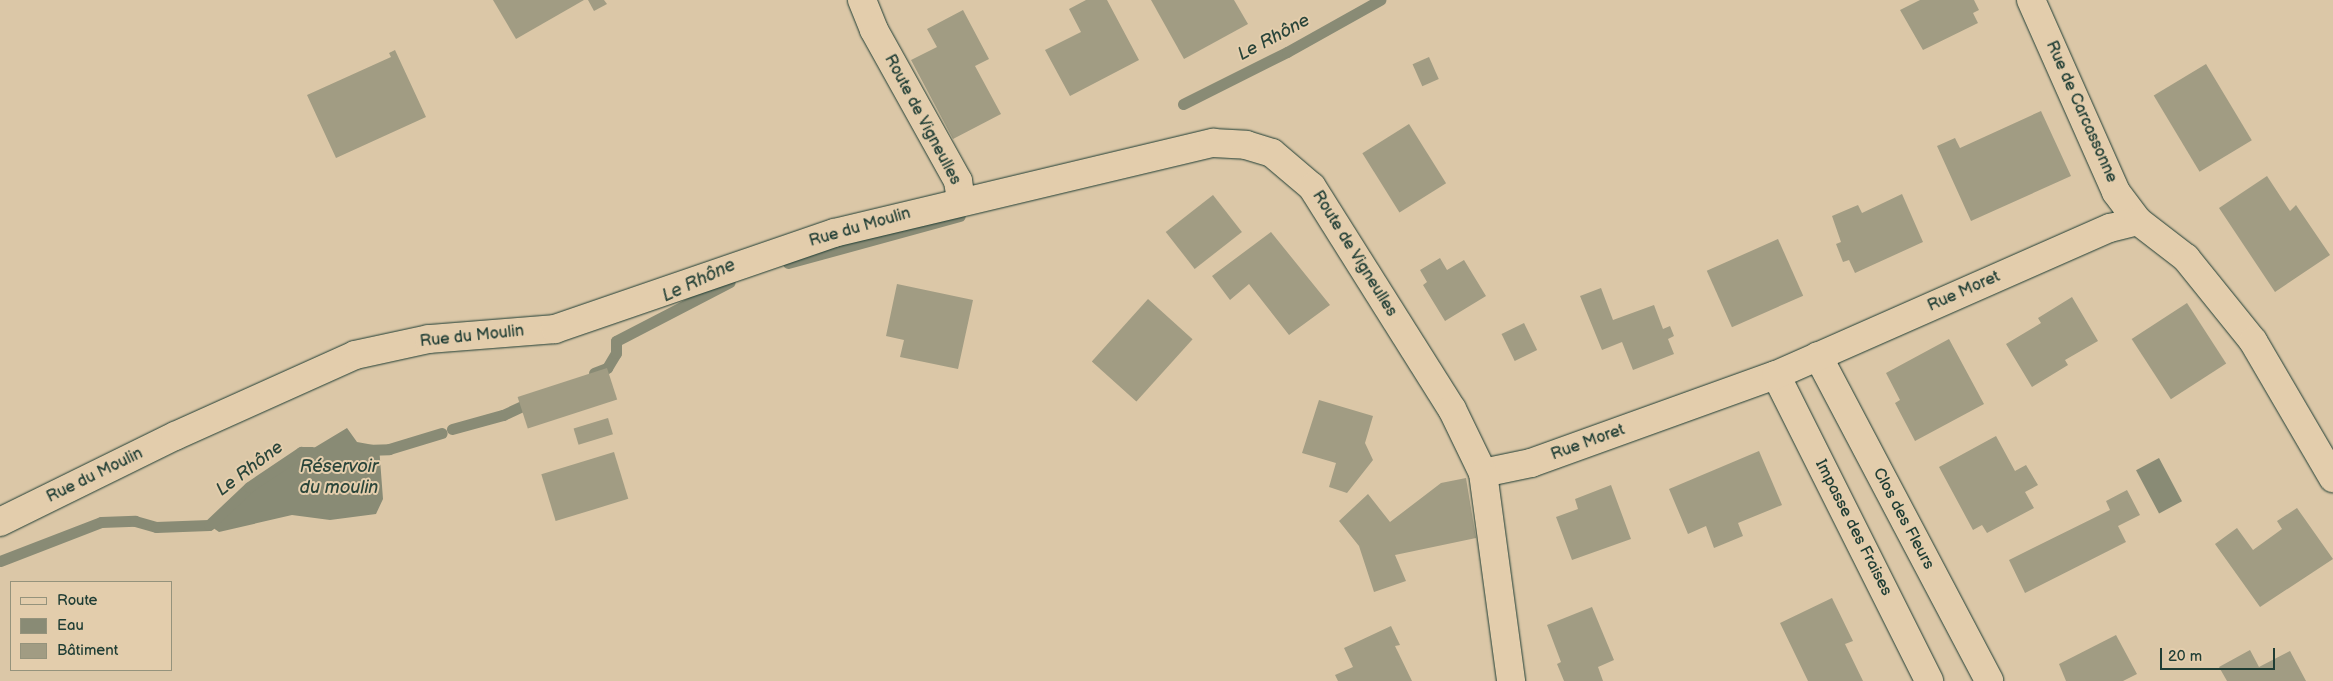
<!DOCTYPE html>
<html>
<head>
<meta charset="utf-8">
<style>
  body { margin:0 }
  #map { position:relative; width:2333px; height:681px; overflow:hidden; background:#dbc7a7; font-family:"Balsamiq Sans",sans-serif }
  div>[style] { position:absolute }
  .water>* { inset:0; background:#898b75; transform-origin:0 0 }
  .stream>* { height:11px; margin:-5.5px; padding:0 5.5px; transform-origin:5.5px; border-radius:5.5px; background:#898b75 }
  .building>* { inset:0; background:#a19c83; transform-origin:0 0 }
  .roads { filter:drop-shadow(0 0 1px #1f3d34) drop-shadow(0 0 1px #1f3d34) }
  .street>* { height:28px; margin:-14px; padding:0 14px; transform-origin:14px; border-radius:14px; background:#e3cdac }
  span { translate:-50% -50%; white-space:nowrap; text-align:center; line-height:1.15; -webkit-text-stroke:4px #e3cdac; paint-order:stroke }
  .street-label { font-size:16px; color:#1f3d34 }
  .water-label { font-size:18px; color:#2a453a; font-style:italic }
  .legend { position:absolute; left:10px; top:581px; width:162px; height:90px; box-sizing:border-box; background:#e3cdac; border:1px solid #95937c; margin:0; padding:6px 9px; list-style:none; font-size:15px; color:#1f3d34 }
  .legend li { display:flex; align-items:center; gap:10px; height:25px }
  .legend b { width:25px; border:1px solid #95937c }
  .scale { position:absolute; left:2160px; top:648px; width:115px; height:22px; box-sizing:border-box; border:2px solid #1f3d34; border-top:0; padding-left:6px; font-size:15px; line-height:18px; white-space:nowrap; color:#1f3d34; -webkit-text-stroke:4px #e3cdac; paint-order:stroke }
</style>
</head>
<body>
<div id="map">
  <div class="water">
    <i style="clip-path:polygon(347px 428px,357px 442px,379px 446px,383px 499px,376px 514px,330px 520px,292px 515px,219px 532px,209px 525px,249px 487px)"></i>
    <i style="left:2159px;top:458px;width:49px;height:26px;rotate:62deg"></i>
  </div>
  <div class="stream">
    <i style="left:1183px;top:104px;width:116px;rotate:-26.6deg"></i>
    <i style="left:1287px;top:52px;width:107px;rotate:-29.2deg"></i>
    <i style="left:788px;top:263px;width:178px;rotate:-15.3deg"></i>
    <i style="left:594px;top:373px;width:14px;rotate:-21deg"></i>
    <i style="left:607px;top:368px;width:17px;rotate:-59deg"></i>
    <i style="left:616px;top:353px;width:12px;rotate:-90deg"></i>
    <i style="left:616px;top:341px;width:128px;rotate:-27.4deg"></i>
    <i style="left:452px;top:429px;width:53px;rotate:-15.4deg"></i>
    <i style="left:503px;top:415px;width:33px;rotate:-25deg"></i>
    <i style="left:365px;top:450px;width:24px;rotate:-2deg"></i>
    <i style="left:389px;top:449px;width:55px;rotate:-16.8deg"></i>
    <i style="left:0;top:561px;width:108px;rotate:-21.1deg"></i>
    <i style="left:101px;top:522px;width:34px;rotate:-2deg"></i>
    <i style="left:135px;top:521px;width:22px;rotate:16deg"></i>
    <i style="left:156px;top:527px;width:53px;rotate:-2.2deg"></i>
    <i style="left:209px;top:525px;width:55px;rotate:-43.5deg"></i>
    <i style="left:249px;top:487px;width:63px;rotate:-33.9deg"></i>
    <i style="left:301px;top:452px;width:11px"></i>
  </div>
  <div class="building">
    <i style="clip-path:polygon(493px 0,584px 0,516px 39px)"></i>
    <i style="clip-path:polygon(588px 0,604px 0,607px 4px,594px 11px)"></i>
    <i style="clip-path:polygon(1086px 0,1107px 0,1139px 60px,1070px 96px,1045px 50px,1081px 32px,1069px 9px)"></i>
    <i style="clip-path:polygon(1151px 0,1234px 0,1248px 24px,1184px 59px)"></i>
    <i style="clip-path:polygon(1920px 0,1974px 0,1979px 10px,1973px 13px,1978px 23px,1923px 50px,1900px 10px)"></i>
    <i style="clip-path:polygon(963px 10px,989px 59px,975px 66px,1001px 114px,953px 139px,911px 60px,937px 47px,927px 29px)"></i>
    <i style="clip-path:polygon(395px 50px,426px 117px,336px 158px,307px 95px,391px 57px,389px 53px)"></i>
    <i style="left:1429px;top:57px;width:24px;height:18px;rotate:66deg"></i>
    <i style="left:2206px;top:64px;width:89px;height:61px;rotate:59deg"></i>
    <i style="clip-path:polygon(2041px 111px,2071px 176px,1971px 221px,1937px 146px,1955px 138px,1960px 148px)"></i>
    <i style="left:1409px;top:124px;width:70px;height:55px;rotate:58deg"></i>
    <i style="clip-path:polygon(2267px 176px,2290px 211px,2296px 205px,2330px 255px,2275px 292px,2219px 208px)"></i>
    <i style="clip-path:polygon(1902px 194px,1923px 242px,1855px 273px,1849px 260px,1843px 262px,1836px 244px,1841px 242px,1832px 216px,1858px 205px,1862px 213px)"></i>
    <i style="left:1213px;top:195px;width:47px;height:60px;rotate:52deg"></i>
    <i style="clip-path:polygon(1271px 232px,1330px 305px,1289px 335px,1249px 284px,1230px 300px,1212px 276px)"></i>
    <i style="left:1778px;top:239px;width:62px;height:78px;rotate:66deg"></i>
    <i style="clip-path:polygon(1440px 258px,1447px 270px,1464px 260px,1486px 296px,1445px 321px,1423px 285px,1427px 282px,1420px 270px)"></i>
    <i style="clip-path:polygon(897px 284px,973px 300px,958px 369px,900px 357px,904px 340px,886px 336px)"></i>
    <i style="clip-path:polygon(1601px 288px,1613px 320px,1654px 305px,1663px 329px,1670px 326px,1674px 336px,1668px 339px,1674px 354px,1633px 370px,1622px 342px,1602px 350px,1580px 296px)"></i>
    <i style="clip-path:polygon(2072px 297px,2098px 341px,2065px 360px,2068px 365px,2032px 387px,2006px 344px,2041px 323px,2038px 318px)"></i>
    <i style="left:1148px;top:299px;width:60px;height:84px;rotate:42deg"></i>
    <i style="left:2187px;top:303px;width:72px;height:66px;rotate:57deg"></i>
    <i style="left:1524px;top:323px;width:30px;height:25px;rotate:64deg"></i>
    <i style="clip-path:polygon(1949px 339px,1984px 404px,1915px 441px,1895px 403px,1900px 400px,1886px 373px)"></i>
    <i style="left:607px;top:368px;width:33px;height:94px;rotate:72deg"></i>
    <i style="clip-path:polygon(1319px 400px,1373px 416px,1365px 443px,1373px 460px,1347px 493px,1329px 487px,1336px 463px,1302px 453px)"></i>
    <i style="left:608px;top:418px;width:17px;height:36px;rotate:73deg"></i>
    <i style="clip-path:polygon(1996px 436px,2015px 471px,2026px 465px,2038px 485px,2025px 492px,2034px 508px,1987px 533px,1982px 525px,1973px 530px,1939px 467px)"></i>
    <i style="clip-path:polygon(1759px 451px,1782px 505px,1738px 523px,1743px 536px,1714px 548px,1706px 526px,1688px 534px,1669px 489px)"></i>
    <i style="left:614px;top:452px;width:49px;height:76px;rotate:73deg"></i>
    <i style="clip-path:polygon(1466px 478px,1476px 538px,1395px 555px,1406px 581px,1374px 592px,1359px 546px,1339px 521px,1368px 494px,1390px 522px,1441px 483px)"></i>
    <i style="clip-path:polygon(1611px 485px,1631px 539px,1572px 560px,1556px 517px,1578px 509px,1575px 499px)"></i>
    <i style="clip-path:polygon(2127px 490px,2140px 515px,2118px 526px,2126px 542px,2025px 593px,2009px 560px,2110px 510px,2106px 501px)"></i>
    <i style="clip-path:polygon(2297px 508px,2333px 559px,2260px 607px,2215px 544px,2237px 528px,2253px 550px,2282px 529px,2277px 521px)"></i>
    <i style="clip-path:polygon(1832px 598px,1853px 641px,1845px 644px,1863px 681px,1808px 681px,1780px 623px)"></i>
    <i style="clip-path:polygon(1592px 607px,1614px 660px,1598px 667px,1603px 681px,1564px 681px,1557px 664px,1561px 662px,1547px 625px)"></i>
    <i style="clip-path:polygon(1391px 626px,1400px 645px,1395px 646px,1412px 681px,1417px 681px,1338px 681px,1335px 675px,1353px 667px,1344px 648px)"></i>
    <i style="clip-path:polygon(2116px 635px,2137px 674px,2123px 681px,2066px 681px,2059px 664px)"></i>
    <i style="clip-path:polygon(2250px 650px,2259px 667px,2290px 651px,2306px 681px,2227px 681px,2219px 667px)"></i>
  </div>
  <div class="roads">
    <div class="street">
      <i style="left:862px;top:0;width:32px;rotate:68deg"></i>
      <i style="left:874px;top:30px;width:173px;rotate:60.9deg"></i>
      <i style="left:958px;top:181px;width:19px;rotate:81deg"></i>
      <i style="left:2031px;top:0;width:210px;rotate:66.1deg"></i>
      <i style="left:2116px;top:192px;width:36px;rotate:53deg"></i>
      <i style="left:1818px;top:356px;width:367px;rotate:62.2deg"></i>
      <i style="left:1776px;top:375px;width:342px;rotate:63.4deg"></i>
      <i style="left:1483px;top:473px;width:49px;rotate:-11.8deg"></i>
      <i style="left:1531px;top:463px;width:260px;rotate:-19.8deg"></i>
      <i style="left:1776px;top:375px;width:365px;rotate:-23.8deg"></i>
      <i style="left:2110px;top:228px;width:29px;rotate:-14deg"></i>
      <i style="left:2138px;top:221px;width:61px;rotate:37.6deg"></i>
      <i style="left:2186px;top:258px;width:107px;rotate:51.1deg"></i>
      <i style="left:2253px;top:341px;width:159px;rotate:59.7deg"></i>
      <i style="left:0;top:522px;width:195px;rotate:-26.2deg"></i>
      <i style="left:175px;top:436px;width:197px;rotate:-24.2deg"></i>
      <i style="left:355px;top:355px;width:76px;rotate:-12.2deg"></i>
      <i style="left:429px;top:339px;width:126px;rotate:-4.5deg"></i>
      <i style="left:555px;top:329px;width:295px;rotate:-19deg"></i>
      <i style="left:834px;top:233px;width:390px;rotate:-13.4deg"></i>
      <i style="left:1213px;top:143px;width:33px;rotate:3deg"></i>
      <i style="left:1246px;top:145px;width:27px;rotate:17deg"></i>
      <i style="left:1272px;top:153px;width:52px;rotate:40.4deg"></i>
      <i style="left:1312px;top:187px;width:262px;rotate:57.8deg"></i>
      <i style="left:1452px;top:409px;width:71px;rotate:64.2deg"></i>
      <i style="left:1483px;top:473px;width:210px;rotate:82.3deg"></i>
    </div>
  </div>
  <div class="street-label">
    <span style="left:2081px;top:112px;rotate:66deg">Rue de Carcassonne</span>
    <span style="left:922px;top:120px;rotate:62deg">Route de Vigneulles</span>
    <span style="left:860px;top:228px;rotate:-16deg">Rue du Moulin</span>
    <span style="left:1354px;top:254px;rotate:58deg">Route de Vigneulles</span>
    <span style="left:1964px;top:292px;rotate:-24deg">Rue Moret</span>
    <span style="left:472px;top:337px;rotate:-6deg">Rue du Moulin</span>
    <span style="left:1588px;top:443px;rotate:-20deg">Rue Moret</span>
    <span style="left:95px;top:476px;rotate:-26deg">Rue du Moulin</span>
    <span style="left:1903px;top:519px;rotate:62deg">Clos des Fleurs</span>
    <span style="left:1853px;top:528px;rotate:63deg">Impasse des Fraises</span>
  </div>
  <div class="water-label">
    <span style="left:1274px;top:38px;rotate:-28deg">Le Rhône</span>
    <span style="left:699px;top:281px;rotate:-25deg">Le Rhône</span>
    <span style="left:339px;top:478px">Réservoir<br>du moulin</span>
    <span style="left:250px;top:469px;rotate:-37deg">Le Rhône</span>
  </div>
  <ul class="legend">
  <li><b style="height:6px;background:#e3cdac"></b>Route</li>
  <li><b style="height:14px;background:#898b75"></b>Eau</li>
  <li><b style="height:14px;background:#a19c83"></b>Bâtiment</li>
  </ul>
  <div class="scale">20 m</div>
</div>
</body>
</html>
